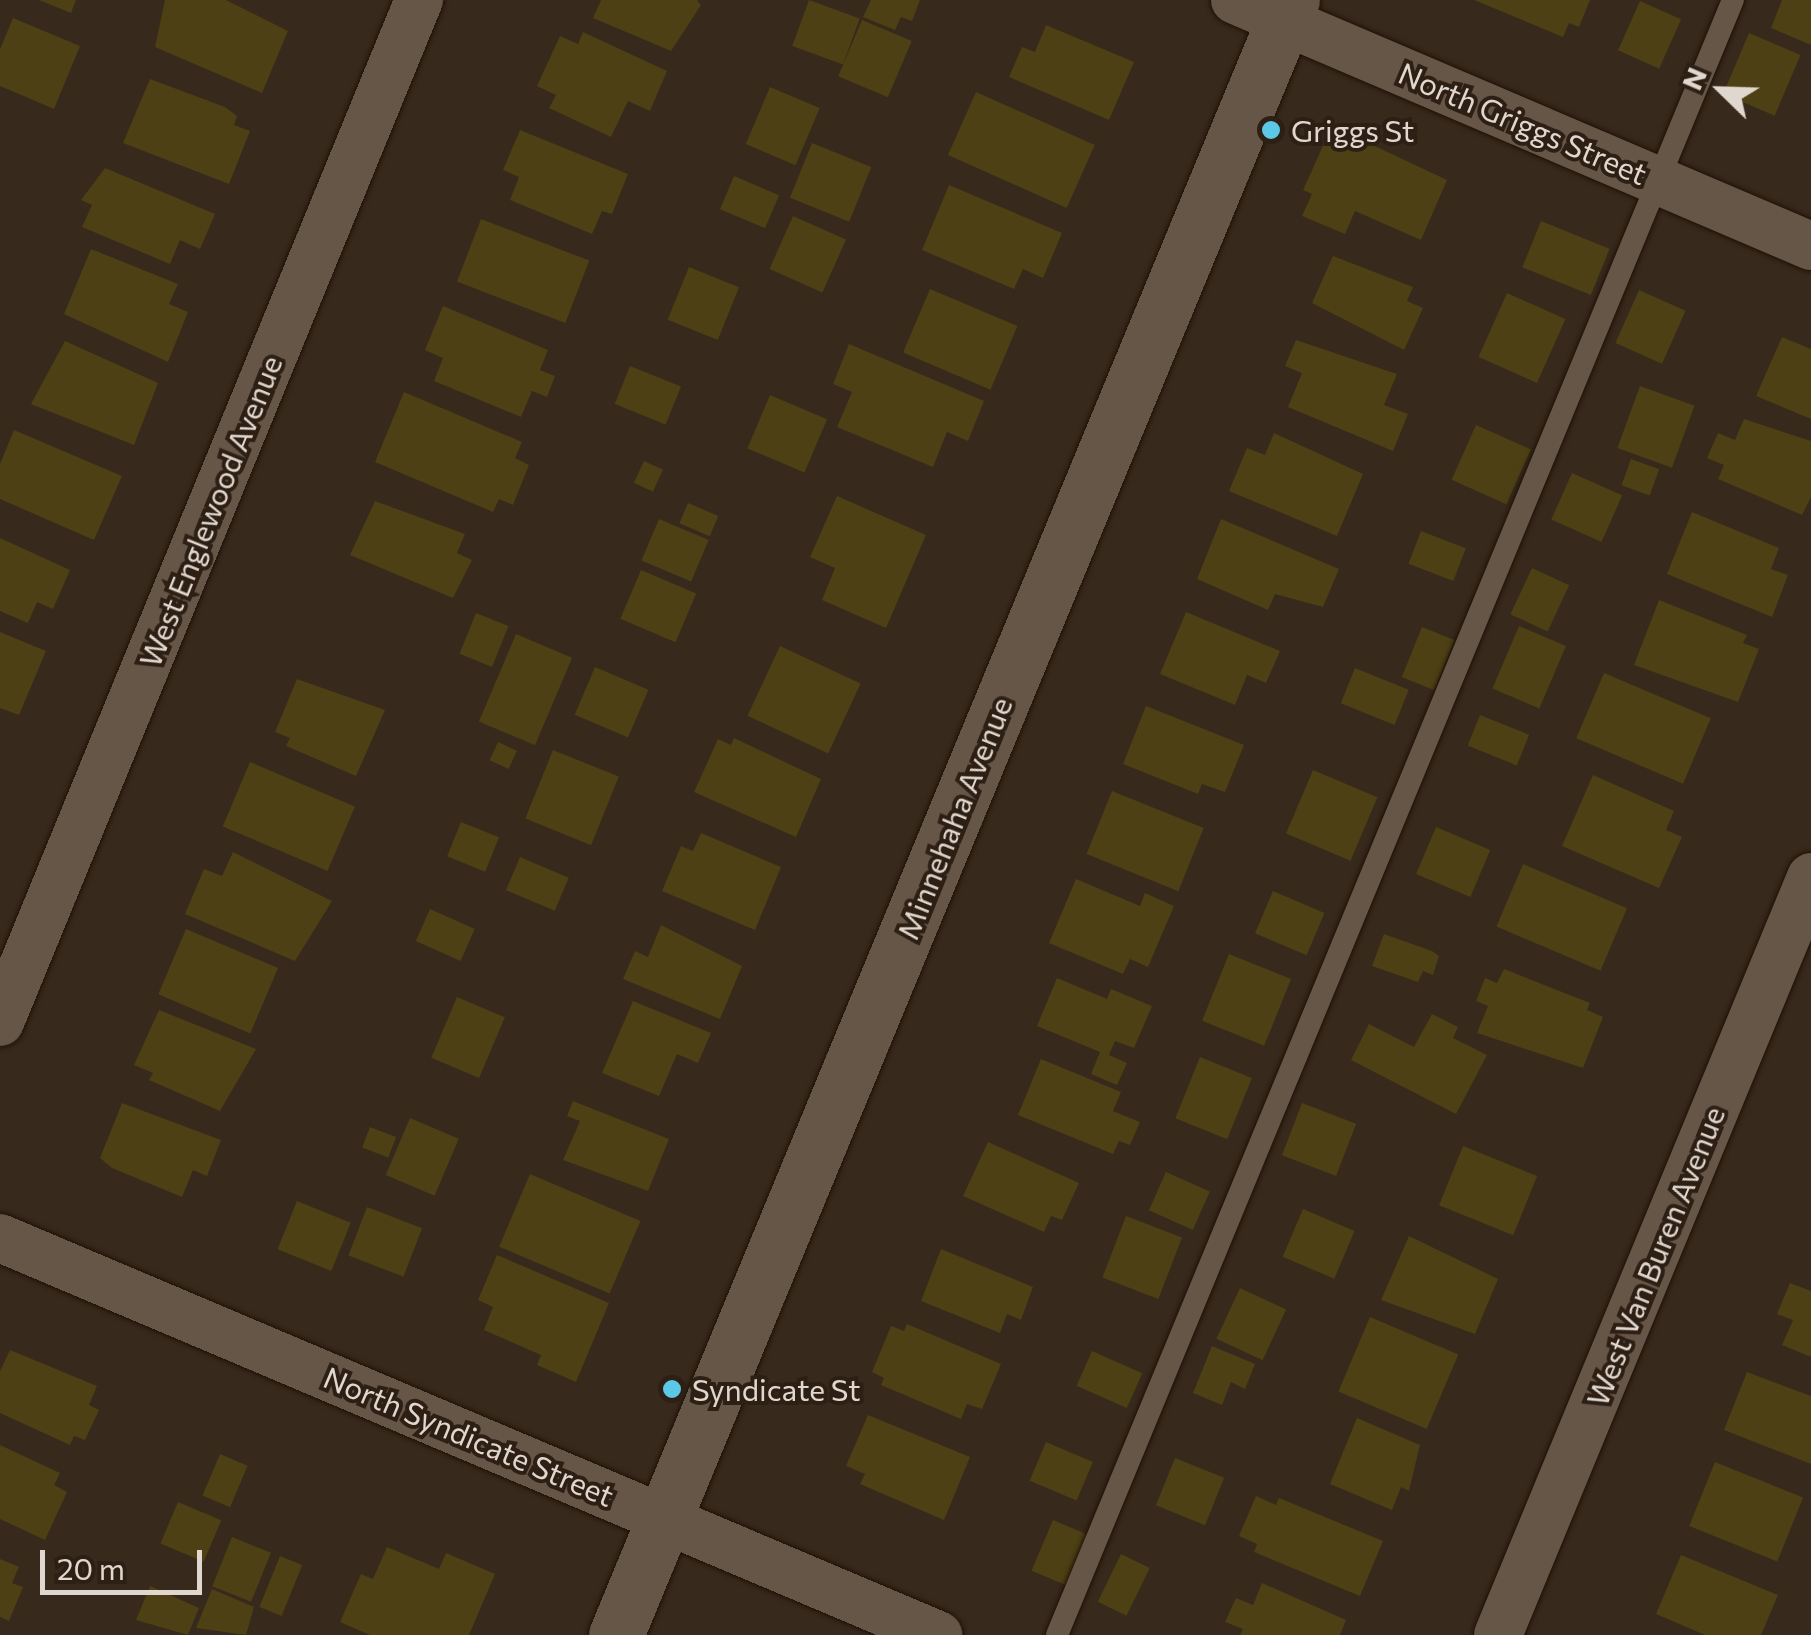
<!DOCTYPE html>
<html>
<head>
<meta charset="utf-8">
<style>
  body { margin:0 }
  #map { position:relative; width:1811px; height:1635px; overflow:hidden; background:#37291c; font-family:Commissioner,sans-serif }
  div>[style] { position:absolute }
  .building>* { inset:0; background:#4c4014; transform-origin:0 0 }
  .roads { filter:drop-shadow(0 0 2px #1e1106) drop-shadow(0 0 2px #1e1106) }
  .lane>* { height:22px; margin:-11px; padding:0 11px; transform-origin:11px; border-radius:11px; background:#665648 }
  .street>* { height:48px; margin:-24px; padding:0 24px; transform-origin:24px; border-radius:24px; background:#665648 }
  .secondary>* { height:55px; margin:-27.5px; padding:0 27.5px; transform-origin:27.5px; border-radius:27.5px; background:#665648 }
  .dots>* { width:28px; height:28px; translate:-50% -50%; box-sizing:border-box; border:5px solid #2d1f13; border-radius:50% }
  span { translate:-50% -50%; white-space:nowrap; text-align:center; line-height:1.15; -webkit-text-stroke:8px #2d1f13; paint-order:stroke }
  .street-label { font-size:30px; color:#e0d7cf }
  .poi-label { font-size:30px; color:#e0d7cf }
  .left { translate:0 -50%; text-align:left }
  .north { position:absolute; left:1671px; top:40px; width:100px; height:100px; -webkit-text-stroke:8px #2d1f13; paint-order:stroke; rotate:293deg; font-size:28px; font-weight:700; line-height:40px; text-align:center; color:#e0d7cf }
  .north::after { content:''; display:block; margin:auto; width:35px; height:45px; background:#e0d7cf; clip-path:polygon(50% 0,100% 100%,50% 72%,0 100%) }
  .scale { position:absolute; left:40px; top:1550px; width:162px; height:45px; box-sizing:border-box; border:5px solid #e0d7cf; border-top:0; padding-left:12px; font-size:30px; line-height:35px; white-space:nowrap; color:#e0d7cf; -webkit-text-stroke:8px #2d1f13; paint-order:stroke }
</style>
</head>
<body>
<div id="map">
  <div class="building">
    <i style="clip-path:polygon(39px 0,76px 0,71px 13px)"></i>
    <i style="clip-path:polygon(165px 0,226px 0,288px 31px,262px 93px,155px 47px)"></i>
    <i style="clip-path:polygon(601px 0,697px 0,701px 5px,671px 51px,593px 18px)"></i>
    <i style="left:809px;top:0;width:54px;height:49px;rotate:20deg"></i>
    <i style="clip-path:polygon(871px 0,920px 0,912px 21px,901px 17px,895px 30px,863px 17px)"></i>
    <i style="clip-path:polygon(1474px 0,1590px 0,1579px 27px,1569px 23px,1563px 37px)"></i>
    <i style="clip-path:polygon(1782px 0,1811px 0,1811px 45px,1771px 28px)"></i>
    <i style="left:1640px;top:1px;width:45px;height:54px;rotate:24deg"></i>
    <i style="clip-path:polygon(13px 18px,80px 46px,54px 109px,0 86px,0 49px)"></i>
    <i style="left:862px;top:20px;width:54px;height:61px;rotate:23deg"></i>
    <i style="clip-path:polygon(1046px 25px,1134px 62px,1109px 120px,1009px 77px,1022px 47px,1035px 52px)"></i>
    <i style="clip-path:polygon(583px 32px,667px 71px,650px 111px,628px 101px,611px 137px,549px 108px,556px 95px,537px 86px,560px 36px,578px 44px)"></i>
    <i style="left:1749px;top:33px;width:56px;height:66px;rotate:23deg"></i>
    <i style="clip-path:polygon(150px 79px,225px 107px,237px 116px,234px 125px,250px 131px,229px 184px,123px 143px)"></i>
    <i style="left:770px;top:87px;width:54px;height:62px;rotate:23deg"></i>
    <i style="left:976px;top:92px;width:130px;height:69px;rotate:24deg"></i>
    <i style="clip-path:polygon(1332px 126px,1447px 180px,1421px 240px,1355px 211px,1345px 234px,1302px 216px,1312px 194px,1303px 190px)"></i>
    <i style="clip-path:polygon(520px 130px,628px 174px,612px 214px,602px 211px,592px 234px,510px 200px,519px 177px,503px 170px)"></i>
    <i style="left:812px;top:143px;width:64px;height:59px;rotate:22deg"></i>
    <i style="clip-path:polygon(105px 168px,215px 214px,200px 249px,180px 240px,170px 264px,82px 227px,92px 205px,81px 200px)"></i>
    <i style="left:734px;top:176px;width:49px;height:36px;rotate:23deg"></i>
    <i style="clip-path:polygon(949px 185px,1062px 233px,1043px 278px,1023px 269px,1014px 289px,922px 250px)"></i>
    <i style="left:793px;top:216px;width:58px;height:58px;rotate:24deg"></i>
    <i style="left:481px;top:219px;width:116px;height:67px;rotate:21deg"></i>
    <i style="left:1541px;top:221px;width:74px;height:50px;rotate:22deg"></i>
    <i style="clip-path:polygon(91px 249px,178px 284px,169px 304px,188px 312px,168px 362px,64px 314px)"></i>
    <i style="clip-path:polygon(1333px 256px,1413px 287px,1407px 301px,1423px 308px,1404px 350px,1312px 303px)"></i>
    <i style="left:689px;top:267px;width:54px;height:57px;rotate:22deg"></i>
    <i style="left:930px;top:289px;width:95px;height:69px;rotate:23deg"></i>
    <i style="left:1639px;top:290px;width:51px;height:58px;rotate:24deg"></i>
    <i style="left:1507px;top:293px;width:64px;height:70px;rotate:24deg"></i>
    <i style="clip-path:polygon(443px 306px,548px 350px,540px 370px,555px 376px,547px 397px,532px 391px,521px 417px,434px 381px,443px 358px,425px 350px)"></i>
    <i style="clip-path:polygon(1782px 337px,1811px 349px,1811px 419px,1756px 396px)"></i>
    <i style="clip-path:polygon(1296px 340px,1397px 374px,1384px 405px,1408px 414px,1393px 451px,1288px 407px,1302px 373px,1285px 366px)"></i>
    <i style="clip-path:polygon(65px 341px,158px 383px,134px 445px,31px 404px)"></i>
    <i style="clip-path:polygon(849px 344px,984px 401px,968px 441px,947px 432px,933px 467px,837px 427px,852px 392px,833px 384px)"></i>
    <i style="left:630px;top:366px;width:55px;height:41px;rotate:22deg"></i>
    <i style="left:1640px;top:386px;width:58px;height:66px;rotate:20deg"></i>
    <i style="clip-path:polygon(404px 392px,522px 442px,515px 458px,529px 465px,513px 505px,499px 499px,493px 512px,375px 462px)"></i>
    <i style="left:770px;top:395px;width:62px;height:58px;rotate:23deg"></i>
    <i style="clip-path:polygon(1744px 419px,1811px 441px,1811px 497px,1802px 515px,1718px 479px,1724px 465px,1707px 458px,1718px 433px,1735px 440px)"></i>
    <i style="left:1476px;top:425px;width:60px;height:60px;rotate:24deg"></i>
    <i style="clip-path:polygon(14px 430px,122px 476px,94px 540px,0 499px,0 464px)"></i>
    <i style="clip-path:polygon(1274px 433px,1363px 474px,1337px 536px,1229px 491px,1247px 448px,1265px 455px)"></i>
    <i style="left:1631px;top:459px;width:30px;height:28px;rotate:20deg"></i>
    <i style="left:644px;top:461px;width:21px;height:24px;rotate:25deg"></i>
    <i style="left:1572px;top:473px;width:55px;height:51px;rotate:24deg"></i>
    <i style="clip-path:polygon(837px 496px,926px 535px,886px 628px,822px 600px,835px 568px,810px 557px)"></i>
    <i style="clip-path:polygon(375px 501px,465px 534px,457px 553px,472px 560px,453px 598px,350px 555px)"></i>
    <i style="left:688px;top:503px;width:33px;height:22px;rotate:23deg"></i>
    <i style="clip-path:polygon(1692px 512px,1779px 548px,1771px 569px,1788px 575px,1772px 617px,1667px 574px)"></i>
    <i style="left:659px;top:519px;width:54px;height:45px;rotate:23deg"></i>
    <i style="clip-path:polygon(1221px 519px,1339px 569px,1323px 607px,1275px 594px,1268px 610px,1197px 579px)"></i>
    <i style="left:1421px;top:531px;width:48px;height:35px;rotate:21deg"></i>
    <i style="clip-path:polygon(0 538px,70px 570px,53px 609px,37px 602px,28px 623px,0 611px)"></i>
    <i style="left:1532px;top:568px;width:41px;height:51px;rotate:25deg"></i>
    <i style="left:641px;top:570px;width:60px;height:53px;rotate:23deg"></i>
    <i style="clip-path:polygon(1659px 600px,1747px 635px,1743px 643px,1759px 649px,1738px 702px,1634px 665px)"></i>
    <i style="clip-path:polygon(1186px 612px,1280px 651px,1266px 683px,1247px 675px,1235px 705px,1160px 674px)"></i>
    <i style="left:476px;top:613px;width:35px;height:44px;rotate:22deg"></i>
    <i style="left:1519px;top:626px;width:51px;height:68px;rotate:23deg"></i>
    <i style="left:1422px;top:627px;width:35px;height:54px;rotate:22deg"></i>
    <i style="clip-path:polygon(0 632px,46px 651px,19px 715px,0 708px)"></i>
    <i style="left:516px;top:634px;width:61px;height:95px;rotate:23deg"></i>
    <i style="left:780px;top:646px;width:89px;height:77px;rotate:25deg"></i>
    <i style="left:595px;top:667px;width:58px;height:52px;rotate:23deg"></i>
    <i style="left:1355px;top:668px;width:58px;height:38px;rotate:22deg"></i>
    <i style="left:1604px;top:673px;width:116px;height:71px;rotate:23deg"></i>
    <i style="clip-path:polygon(297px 679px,385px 710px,356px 776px,286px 746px,290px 738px,275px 732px)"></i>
    <i style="clip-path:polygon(1146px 706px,1244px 745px,1225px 792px,1202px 784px,1198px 794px,1123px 764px)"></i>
    <i style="left:1480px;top:715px;width:53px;height:33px;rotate:22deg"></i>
    <i style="clip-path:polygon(734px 738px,821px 779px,796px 837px,694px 792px,718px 739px,731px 745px)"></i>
    <i style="left:498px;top:742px;width:21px;height:20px;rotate:25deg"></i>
    <i style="left:553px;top:750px;width:71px;height:74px;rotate:22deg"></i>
    <i style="left:250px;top:762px;width:114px;height:70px;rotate:23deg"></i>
    <i style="left:1313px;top:770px;width:70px;height:69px;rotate:23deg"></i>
    <i style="clip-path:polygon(1593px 775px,1674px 811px,1666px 830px,1682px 837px,1659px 888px,1562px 846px)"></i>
    <i style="left:1112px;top:791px;width:99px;height:68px;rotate:22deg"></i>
    <i style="left:461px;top:822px;width:41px;height:37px;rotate:22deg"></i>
    <i style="left:1436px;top:827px;width:59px;height:51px;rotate:23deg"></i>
    <i style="clip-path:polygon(701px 833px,781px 867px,755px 930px,662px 891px,681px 846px,693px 851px)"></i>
    <i style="clip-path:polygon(233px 852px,332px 901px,295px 961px,185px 914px,204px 869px,222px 876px)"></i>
    <i style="left:520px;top:857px;width:53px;height:36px;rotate:23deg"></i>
    <i style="left:1523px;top:864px;width:113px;height:68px;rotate:23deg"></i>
    <i style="clip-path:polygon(1076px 879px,1140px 906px,1145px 893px,1174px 906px,1148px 967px,1130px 959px,1123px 974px,1049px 943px)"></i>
    <i style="left:1273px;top:891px;width:56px;height:46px;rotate:23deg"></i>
    <i style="left:430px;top:909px;width:49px;height:35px;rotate:24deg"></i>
    <i style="clip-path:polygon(661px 925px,742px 966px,720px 1019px,623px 979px,635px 951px,648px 957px)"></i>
    <i style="left:186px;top:929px;width:100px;height:71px;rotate:23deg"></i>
    <i style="clip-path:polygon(1384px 934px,1432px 951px,1439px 956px,1433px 975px,1423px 971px,1418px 982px,1372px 966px)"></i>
    <i style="left:1229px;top:954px;width:67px;height:72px;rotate:22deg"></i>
    <i style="clip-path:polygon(1504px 969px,1590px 1003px,1587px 1010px,1603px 1017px,1583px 1068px,1477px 1033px,1488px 1006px,1476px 1001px,1485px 978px,1497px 983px)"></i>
    <i style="clip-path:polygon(1057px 978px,1107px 999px,1111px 989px,1152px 1006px,1134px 1048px,1115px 1041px,1109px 1055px,1127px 1063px,1117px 1085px,1091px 1074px,1100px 1052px,1037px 1026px)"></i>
    <i style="left:457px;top:997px;width:52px;height:66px;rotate:23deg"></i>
    <i style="clip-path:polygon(633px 1001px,711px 1033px,698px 1063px,677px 1054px,659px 1096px,602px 1073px)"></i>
    <i style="clip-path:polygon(159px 1010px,256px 1049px,220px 1111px,149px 1080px,153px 1073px,134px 1065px)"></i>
    <i style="clip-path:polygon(1432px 1014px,1458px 1027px,1453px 1038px,1487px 1055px,1456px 1114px,1351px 1060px,1369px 1024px,1414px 1047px)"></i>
    <i style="left:1200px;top:1057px;width:56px;height:66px;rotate:22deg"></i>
    <i style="clip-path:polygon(1041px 1059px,1121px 1092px,1113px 1111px,1140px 1122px,1130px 1145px,1119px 1141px,1113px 1154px,1018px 1115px)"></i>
    <i style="clip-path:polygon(573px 1101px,669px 1139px,648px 1191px,563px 1160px,580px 1121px,567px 1116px)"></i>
    <i style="clip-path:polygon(122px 1103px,221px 1140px,207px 1176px,193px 1170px,182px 1197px,112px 1168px,100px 1158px)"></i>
    <i style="left:1302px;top:1103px;width:58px;height:56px;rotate:21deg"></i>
    <i style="left:410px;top:1118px;width:53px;height:62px;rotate:23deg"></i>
    <i style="left:370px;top:1127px;width:28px;height:22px;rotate:21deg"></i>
    <i style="clip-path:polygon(988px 1142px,1079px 1183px,1062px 1220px,1051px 1216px,1044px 1232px,963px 1196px)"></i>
    <i style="left:1463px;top:1146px;width:80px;height:64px;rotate:22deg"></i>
    <i style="left:1166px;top:1172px;width:48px;height:42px;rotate:24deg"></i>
    <i style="left:530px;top:1174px;width:120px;height:79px;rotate:23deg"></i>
    <i style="left:297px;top:1201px;width:58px;height:52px;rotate:22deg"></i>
    <i style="left:367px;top:1207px;width:59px;height:52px;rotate:21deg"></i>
    <i style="left:1303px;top:1209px;width:56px;height:52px;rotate:23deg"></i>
    <i style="left:1126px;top:1216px;width:60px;height:66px;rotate:21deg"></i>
    <i style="clip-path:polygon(1409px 1236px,1498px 1279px,1475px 1334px,1381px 1300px)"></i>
    <i style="clip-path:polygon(941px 1249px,1033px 1287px,1021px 1320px,1007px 1314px,1000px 1333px,921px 1301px)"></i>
    <i style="clip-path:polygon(497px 1255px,609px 1303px,576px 1382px,537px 1365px,541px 1355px,484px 1330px,493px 1307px,478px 1300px)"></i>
    <i style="clip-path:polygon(1790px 1283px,1811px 1291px,1811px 1357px,1782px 1345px,1793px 1320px,1777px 1314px)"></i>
    <i style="left:1240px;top:1288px;width:51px;height:56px;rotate:25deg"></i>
    <i style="left:1370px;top:1317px;width:96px;height:81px;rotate:23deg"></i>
    <i style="clip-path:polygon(907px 1324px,1001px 1364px,982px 1409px,967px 1404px,961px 1419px,881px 1385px,884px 1378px,872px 1372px,891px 1326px,904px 1331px)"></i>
    <i style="clip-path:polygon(1212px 1346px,1255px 1364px,1245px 1389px,1231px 1382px,1222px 1405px,1193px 1393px)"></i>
    <i style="clip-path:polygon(10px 1350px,97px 1386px,89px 1405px,99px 1410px,85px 1440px,74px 1436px,70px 1445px,0 1413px,0 1371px)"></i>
    <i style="left:1092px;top:1351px;width:55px;height:38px;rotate:24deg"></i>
    <i style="clip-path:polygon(1747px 1372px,1811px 1396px,1811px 1464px,1724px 1430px)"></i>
    <i style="clip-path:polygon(868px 1415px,970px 1457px,944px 1520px,860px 1484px,865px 1474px,846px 1466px)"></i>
    <i style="clip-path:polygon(1357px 1418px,1420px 1445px,1409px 1491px,1401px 1487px,1392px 1510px,1330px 1484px)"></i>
    <i style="left:1046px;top:1442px;width:51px;height:42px;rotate:23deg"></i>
    <i style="clip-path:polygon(0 1445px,60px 1473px,54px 1485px,67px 1492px,45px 1540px,0 1519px)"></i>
    <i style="left:220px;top:1454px;width:30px;height:45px;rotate:23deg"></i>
    <i style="left:1175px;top:1458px;width:53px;height:51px;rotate:22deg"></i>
    <i style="left:1715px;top:1462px;width:95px;height:69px;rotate:22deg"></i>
    <i style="clip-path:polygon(1256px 1496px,1276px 1505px,1279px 1498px,1383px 1541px,1360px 1596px,1254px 1552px,1257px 1544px,1239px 1536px)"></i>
    <i style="left:178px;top:1502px;width:47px;height:45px;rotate:23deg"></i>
    <i style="left:1053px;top:1520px;width:39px;height:55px;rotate:23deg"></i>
    <i style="left:232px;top:1537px;width:42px;height:53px;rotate:22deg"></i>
    <i style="clip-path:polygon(387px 1547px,439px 1569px,446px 1553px,495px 1574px,469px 1635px,370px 1635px,340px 1622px,361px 1574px,373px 1579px)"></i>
    <i style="left:1121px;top:1554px;width:32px;height:53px;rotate:26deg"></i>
    <i style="clip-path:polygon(1681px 1555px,1778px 1595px,1761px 1635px,1705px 1635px,1656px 1614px)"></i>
    <i style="left:280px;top:1556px;width:24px;height:55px;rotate:22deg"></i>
    <i style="clip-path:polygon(0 1559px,19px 1567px,12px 1583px,23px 1587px,9px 1621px,0 1617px)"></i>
    <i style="clip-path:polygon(1262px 1583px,1346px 1620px,1340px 1635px,1240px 1635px,1243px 1629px,1225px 1622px,1236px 1598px,1253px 1605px)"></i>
    <i style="clip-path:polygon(150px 1586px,199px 1608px,188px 1635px,136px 1620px)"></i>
    <i style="clip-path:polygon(212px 1589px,254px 1607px,246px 1635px,196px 1628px)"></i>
  </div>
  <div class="roads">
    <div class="lane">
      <i style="left:1057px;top:1635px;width:1769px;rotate:-67.54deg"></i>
    </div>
    <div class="street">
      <i style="left:1235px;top:0;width:626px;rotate:23.13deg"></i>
      <i style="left:0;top:1022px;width:1105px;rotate:-67.71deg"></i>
      <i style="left:0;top:1238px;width:1019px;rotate:22.94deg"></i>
      <i style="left:1498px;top:1635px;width:820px;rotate:-67.56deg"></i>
    </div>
    <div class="secondary">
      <i style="left:616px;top:1635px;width:1769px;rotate:-67.54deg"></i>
    </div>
  </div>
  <div class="dots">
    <i style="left:1271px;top:130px;background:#5ac8e6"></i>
    <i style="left:672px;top:1389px;background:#5ac8e6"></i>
  </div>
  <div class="street-label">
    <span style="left:1523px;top:123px;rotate:23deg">North Griggs Street</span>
    <span style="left:210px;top:511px;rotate:-68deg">West Englewood Avenue</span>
    <span style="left:954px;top:818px;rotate:-68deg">Minnehaha Avenue</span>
    <span style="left:1655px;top:1256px;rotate:-68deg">West Van Buren Avenue</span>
    <span style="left:469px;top:1436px;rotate:23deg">North Syndicate Street</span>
  </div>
  <div class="poi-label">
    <span class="left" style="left:1291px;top:130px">Griggs St</span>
    <span class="left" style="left:692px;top:1389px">Syndicate St</span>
  </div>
  <div class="north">N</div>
  <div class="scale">20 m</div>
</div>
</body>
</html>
